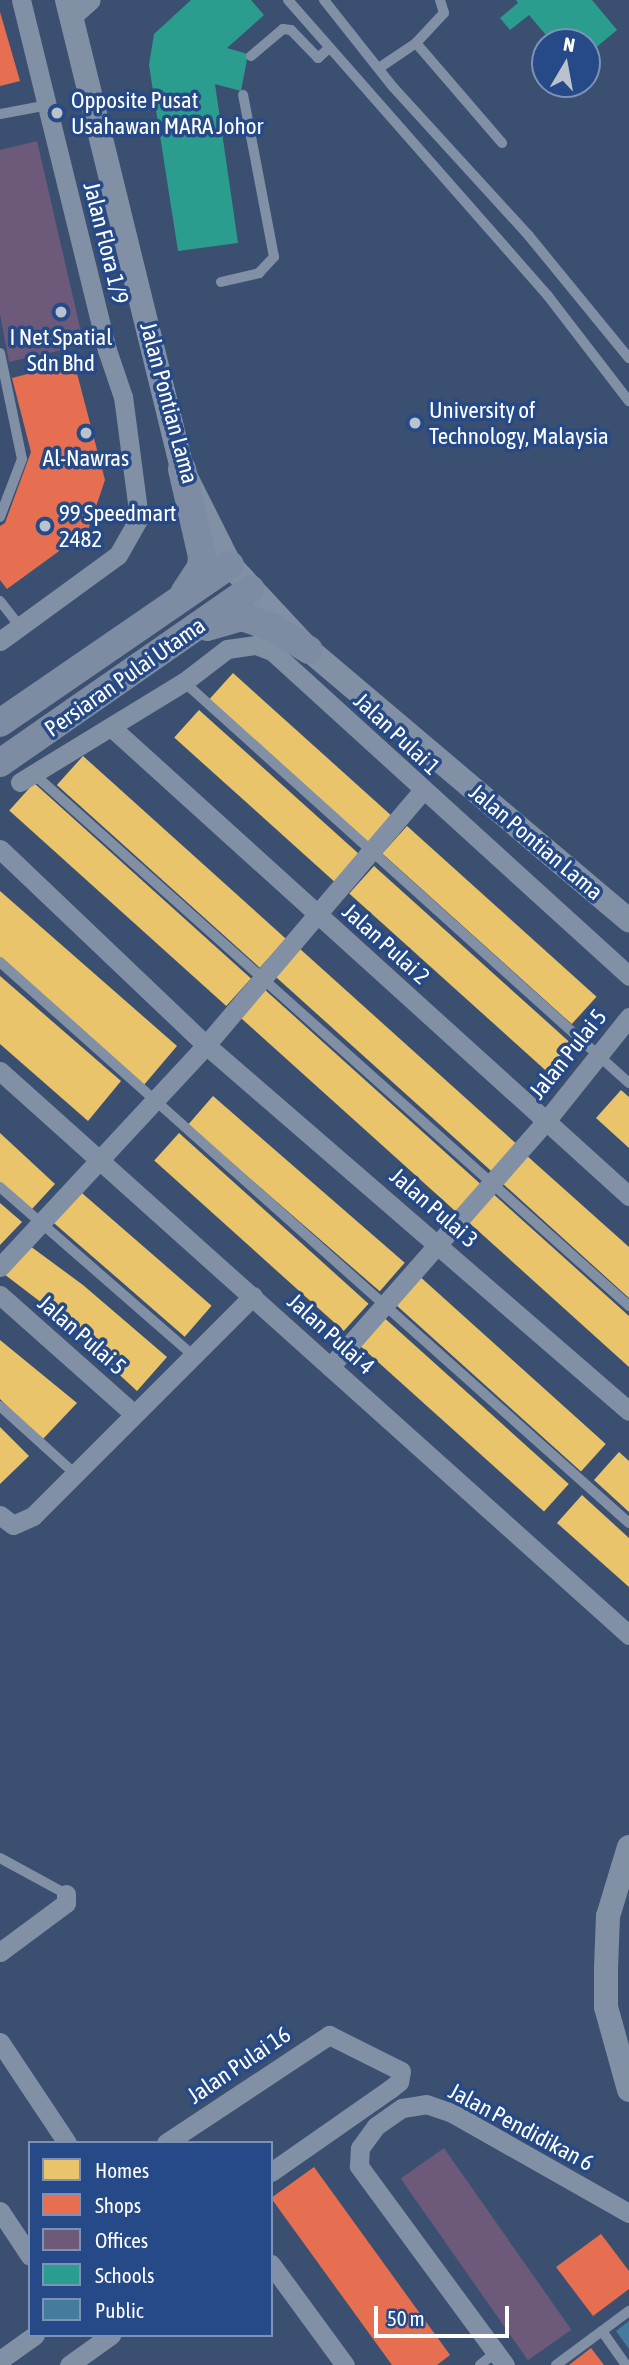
<!DOCTYPE html>
<html>
<head>
<meta charset="utf-8">
<style>
  body { margin:0 }
  #map { position:relative; width:629px; height:2365px; overflow:hidden; background:#3b5071; font-family:"Asap Condensed",sans-serif }
  div>[style] { position:absolute }
  .homes>* { inset:0; background:#e9c46a; transform-origin:0 0 }
  .shops>* { inset:0; background:#e76f51 }
  .offices>* { inset:0; background:#6d597a; transform-origin:0 0 }
  .schools>* { inset:0; background:#2a9d8f }
  .public>* { inset:0; background:#457b9d }
  .service>* { height:10px; margin:-5px; padding:0 5px; transform-origin:5px; border-radius:5px; background:#8290a6 }
  .minor>* { height:19px; margin:-9.5px; padding:0 9.5px; transform-origin:9.5px; border-radius:9.5px; background:#8290a6 }
  .tertiary>* { height:24px; margin:-12px; padding:0 12px; transform-origin:12px; border-radius:12px; background:#8290a6 }
  .secondary>* { height:28px; margin:-14px; padding:0 14px; transform-origin:14px; border-radius:14px; background:#7d8ca2 }
  .dots>* { width:19px; height:19px; translate:-50% -50%; box-sizing:border-box; border:4px solid #254a87; border-radius:50% }
  span { translate:-50% -50%; white-space:nowrap; text-align:center; line-height:1.15; -webkit-text-stroke:7px #254a87; paint-order:stroke }
  .poi-label { font-size:23px; color:#fff }
  .left { translate:0 -50%; text-align:left }
  .street-label { font-size:23px; color:#fff }
  .legend { position:absolute; left:28px; top:2141px; width:245px; height:196px; box-sizing:border-box; background:#254a87; border:2px solid #7c92b7; margin:0; padding:9px 12px; list-style:none; font-size:21px; color:#fff }
  .legend li { display:flex; align-items:center; gap:14px; height:35px }
  .legend b { width:35px; border:2px solid #7c92b7 }
  .north { position:absolute; left:531px; top:28px; width:70px; height:70px; box-sizing:border-box; background:#254a87; border:2px solid #7c92b7; border-radius:50%; rotate:10deg; font-size:19px; font-weight:700; line-height:28px; text-align:center; color:#fff }
  .north::after { content:''; display:block; margin:auto; width:24px; height:32px; background:#bac2cd; clip-path:polygon(50% 0,100% 100%,50% 72%,0 100%) }
  .scale { position:absolute; left:374px; top:2306px; width:135px; height:32px; box-sizing:border-box; border:4px solid #fff; border-top:0; padding-left:9px; font-size:21px; line-height:24px; white-space:nowrap; color:#fff; -webkit-text-stroke:5px #254a87; paint-order:stroke }
</style>
</head>
<body>
<div id="map">
  <div class="homes">
    <i style="left:233px;top:673px;width:220px;height:37px;rotate:42deg"></i>
    <i style="left:199px;top:710px;width:219px;height:37px;rotate:42deg"></i>
    <i style="left:83px;top:756px;width:273px;height:39px;rotate:42deg"></i>
    <i style="left:34px;top:783px;width:292px;height:37px;rotate:42deg"></i>
    <i style="left:407px;top:826px;width:255px;height:37px;rotate:42deg"></i>
    <i style="left:374px;top:866px;width:273px;height:37px;rotate:42deg"></i>
    <i style="clip-path:polygon(0 891px,177px 1046px,143px 1086px,0 959px)"></i>
    <i style="left:299px;top:948px;width:292px;height:37px;rotate:42deg"></i>
    <i style="clip-path:polygon(0 976px,121px 1081px,88px 1121px,0 1044px)"></i>
    <i style="left:264px;top:989px;width:292px;height:37px;rotate:42deg"></i>
    <i style="clip-path:polygon(621px 1090px,629px 1097px,629px 1148px,596px 1118px)"></i>
    <i style="left:213px;top:1096px;width:254px;height:38px;rotate:41deg"></i>
    <i style="clip-path:polygon(0 1133px,55px 1184px,32px 1209px,0 1182px)"></i>
    <i style="left:179px;top:1133px;width:255px;height:37px;rotate:42deg"></i>
    <i style="clip-path:polygon(526px 1155px,629px 1247px,629px 1298px,501px 1182px)"></i>
    <i style="left:75px;top:1187px;width:181px;height:41px;rotate:41deg"></i>
    <i style="clip-path:polygon(491px 1192px,629px 1316px,629px 1367px,465px 1219px)"></i>
    <i style="clip-path:polygon(0 1203px,22px 1222px,0 1245px)"></i>
    <i style="clip-path:polygon(26px 1243px,83px 1285px,167px 1357px,137px 1391px,42px 1303px,0 1271px)"></i>
    <i style="left:417px;top:1274px;width:254px;height:37px;rotate:42deg"></i>
    <i style="left:380px;top:1314px;width:254px;height:37px;rotate:42deg"></i>
    <i style="clip-path:polygon(0 1340px,77px 1403px,42px 1440px,0 1399px)"></i>
    <i style="clip-path:polygon(0 1427px,29px 1456px,0 1484px)"></i>
    <i style="clip-path:polygon(619px 1452px,629px 1461px,629px 1512px,594px 1480px)"></i>
    <i style="clip-path:polygon(582px 1495px,629px 1538px,629px 1587px,557px 1523px)"></i>
  </div>
  <div class="shops">
    <i style="clip-path:polygon(0 12px,20px 81px,0 86px)"></i>
    <i style="clip-path:polygon(74px 362px,105px 480px,88px 530px,7px 589px,0 580px,0 526px,5px 523px,31px 452px,12px 378px)"></i>
    <i style="clip-path:polygon(314px 2167px,450px 2355px,437px 2365px,392px 2365px,271px 2198px)"></i>
    <i style="clip-path:polygon(601px 2234px,629px 2271px,629px 2289px,593px 2316px,556px 2267px)"></i>
    <i style="clip-path:polygon(591px 2348px,604px 2365px,569px 2365px)"></i>
  </div>
  <div class="offices">
    <i style="clip-path:polygon(37px 141px,84px 345px,9px 362px,0 314px,0 150px)"></i>
    <i style="left:444px;top:2148px;width:222px;height:53px;rotate:55deg"></i>
  </div>
  <div class="schools">
    <i style="clip-path:polygon(191px 0,251px 0,264px 15px,227px 48px,248px 54px,241px 91px,215px 84px,238px 243px,178px 251px,149px 65px,154px 34px)"></i>
    <i style="clip-path:polygon(516px 0,592px 0,617px 30px,587px 55px,587px 42px,552px 42px,529px 15px,510px 30px,500px 18px,518px 3px)"></i>
    <i style="clip-path:polygon(545px 50px,545px 71px,534px 59px)"></i>
  </div>
  <div class="public">
    <i style="clip-path:polygon(629px 2321px,629px 2349px,616px 2331px)"></i>
  </div>
  <div class="service">
    <i style="left:288px;top:0;width:394px;rotate:48.7deg"></i>
    <i style="left:548px;top:296px;width:133px;rotate:52.4deg"></i>
    <i style="left:324px;top:0;width:111px;rotate:51.6deg"></i>
    <i style="left:393px;top:87px;width:202px;rotate:47.6deg"></i>
    <i style="left:529px;top:236px;width:158px;rotate:50.7deg"></i>
    <i style="left:416px;top:43px;width:132px;rotate:49.3deg"></i>
    <i style="left:251px;top:56px;width:42px;rotate:-40.2deg"></i>
    <i style="left:283px;top:29px;width:8px;rotate:7deg"></i>
    <i style="left:291px;top:30px;width:39px;rotate:46deg"></i>
    <i style="left:318px;top:58px;width:13px;rotate:-42deg"></i>
    <i style="left:379px;top:68px;width:45px;rotate:-34deg"></i>
    <i style="left:416px;top:43px;width:41px;rotate:-47deg"></i>
    <i style="left:444px;top:13px;width:14px;rotate:-107deg"></i>
    <i style="left:0;top:114px;width:49px;rotate:-10.6deg"></i>
    <i style="left:221px;top:282px;width:39px;rotate:-13deg"></i>
    <i style="left:259px;top:273px;width:22px;rotate:-47deg"></i>
    <i style="left:274px;top:257px;width:165px;rotate:-100.8deg"></i>
    <i style="left:0;top:353px;width:108px;rotate:78.3deg"></i>
    <i style="left:22px;top:459px;width:62px;rotate:110.8deg"></i>
    <i style="left:0;top:601px;width:33px;rotate:52deg"></i>
    <i style="left:184px;top:682px;width:599px;rotate:42.02deg"></i>
    <i style="left:35px;top:775px;width:797px;rotate:41.79deg"></i>
    <i style="left:0;top:962px;width:843px;rotate:41.73deg"></i>
    <i style="left:0;top:1187px;width:257px;rotate:41.1deg"></i>
    <i style="left:0;top:1406px;width:98px;rotate:42.1deg"></i>
    <i style="left:0;top:1858px;width:75px;rotate:28.6deg"></i>
    <i style="left:602px;top:2331px;width:42px;rotate:54.8deg"></i>
    <i style="left:480px;top:2365px;width:21px;rotate:-39deg"></i>
    <i style="left:556px;top:2365px;width:91px;rotate:-36.5deg"></i>
  </div>
  <div class="minor">
    <i style="left:72px;top:17px;width:25px;rotate:-42deg"></i>
    <i style="left:0;top:641px;width:146px;rotate:-36.1deg"></i>
    <i style="left:118px;top:555px;width:43px;rotate:-60.4deg"></i>
    <i style="left:139px;top:518px;width:122px;rotate:-97.5deg"></i>
    <i style="left:123px;top:397px;width:50px;rotate:-108.8deg"></i>
    <i style="left:107px;top:350px;width:360px;rotate:-103.8deg"></i>
    <i style="left:111px;top:727px;width:699px;rotate:42.16deg"></i>
    <i style="left:20px;top:782px;width:192px;rotate:-31.4deg"></i>
    <i style="left:184px;top:682px;width:54px;rotate:-37.5deg"></i>
    <i style="left:227px;top:649px;width:29px;rotate:-8deg"></i>
    <i style="left:256px;top:645px;width:17px;rotate:21deg"></i>
    <i style="left:272px;top:651px;width:483px;rotate:42.3deg"></i>
    <i style="left:0;top:849px;width:284px;rotate:43.6deg"></i>
    <i style="left:206px;top:1045px;width:559px;rotate:40.87deg"></i>
    <i style="left:0;top:1071px;width:845px;rotate:41.88deg"></i>
    <i style="left:0;top:1267px;width:303px;rotate:-47.1deg"></i>
    <i style="left:206px;top:1045px;width:333px;rotate:-49.6deg"></i>
    <i style="left:0;top:1295px;width:176px;rotate:41.6deg"></i>
    <i style="left:330px;top:1367px;width:327px;rotate:-48.7deg"></i>
    <i style="left:546px;top:1121px;width:133px;rotate:-51.4deg"></i>
    <i style="left:0;top:1515px;width:16px;rotate:38deg"></i>
    <i style="left:13px;top:1525px;width:22px;rotate:-24deg"></i>
    <i style="left:33px;top:1516px;width:311px;rotate:-45deg"></i>
    <i style="left:0;top:1952px;width:82px;rotate:-36.6deg"></i>
    <i style="left:66px;top:1903px;width:9px;rotate:-90deg"></i>
    <i style="left:0;top:2042px;width:121px;rotate:56.4deg"></i>
    <i style="left:166px;top:2143px;width:196px;rotate:-33.5deg"></i>
    <i style="left:329px;top:2035px;width:80px;rotate:26.6deg"></i>
    <i style="left:401px;top:2071px;width:11px;rotate:100deg"></i>
    <i style="left:399px;top:2082px;width:11px;rotate:142deg"></i>
    <i style="left:390px;top:2089px;width:145px;rotate:145.1deg"></i>
    <i style="left:0;top:2211px;width:54px;rotate:56.3deg"></i>
    <i style="left:271px;top:2264px;width:125px;rotate:53.8deg"></i>
    <i style="left:0;top:2360px;width:43px;rotate:-35.5deg"></i>
    <i style="left:69px;top:2365px;width:52px;rotate:-35.5deg"></i>
    <i style="left:505px;top:2365px;width:247px;rotate:-126.3deg"></i>
    <i style="left:359px;top:2166px;width:18px;rotate:-87deg"></i>
    <i style="left:360px;top:2148px;width:27px;rotate:-54deg"></i>
    <i style="left:376px;top:2126px;width:32px;rotate:-35deg"></i>
    <i style="left:402px;top:2108px;width:24px;rotate:-9deg"></i>
    <i style="left:426px;top:2104px;width:28px;rotate:19deg"></i>
    <i style="left:452px;top:2113px;width:203px;rotate:29.5deg"></i>
  </div>
  <div class="tertiary">
    <i style="left:67px;top:0;width:483px;rotate:76.2deg"></i>
    <i style="left:182px;top:469px;width:107px;rotate:63.4deg"></i>
    <i style="left:230px;top:565px;width:116px;rotate:47.1deg"></i>
    <i style="left:309px;top:650px;width:419px;rotate:40.2deg"></i>
    <i style="left:629px;top:1847px;width:72px;rotate:106.9deg"></i>
    <i style="left:608px;top:1916px;width:52px;rotate:92.2deg"></i>
    <i style="left:606px;top:1968px;width:39px;rotate:90deg"></i>
    <i style="left:606px;top:2007px;width:86px;rotate:74.5deg"></i>
  </div>
  <div class="secondary">
    <i style="left:182px;top:469px;width:89px;rotate:77.1deg"></i>
    <i style="left:202px;top:556px;width:11px;rotate:95deg"></i>
    <i style="left:201px;top:567px;width:30px;rotate:123deg"></i>
    <i style="left:207px;top:627px;width:36px;rotate:-16deg"></i>
    <i style="left:242px;top:617px;width:34px;rotate:19deg"></i>
    <i style="left:274px;top:628px;width:41px;rotate:32.2deg"></i>
    <i style="left:0;top:723px;width:279px;rotate:-34.5deg"></i>
    <i style="left:0;top:763px;width:305px;rotate:-34.8deg"></i>
  </div>
  <div class="dots">
    <i style="left:57px;top:113px;background:#bac2cd"></i>
    <i style="left:61px;top:312px;background:#bac2cd"></i>
    <i style="left:415px;top:423px;background:#bac2cd"></i>
    <i style="left:86px;top:433px;background:#bac2cd"></i>
    <i style="left:45px;top:526px;background:#bac2cd"></i>
  </div>
  <div class="poi-label">
    <span class="left" style="left:71px;top:113px">Opposite Pusat<br>Usahawan MARA Johor</span>
    <span style="left:61px;top:350px">I Net Spatial<br>Sdn Bhd</span>
    <span class="left" style="left:429px;top:423px">University of<br>Technology, Malaysia</span>
    <span style="left:86px;top:458px">Al-Nawras</span>
    <span class="left" style="left:59px;top:526px">99 Speedmart<br>2482</span>
  </div>
  <div class="street-label">
    <span style="left:106px;top:243px;rotate:76deg">Jalan Flora 1/9</span>
    <span style="left:169px;top:403px;rotate:75deg">Jalan Pontian Lama</span>
    <span style="left:125px;top:677px;rotate:-35deg">Persiaran Pulai Utama</span>
    <span style="left:397px;top:734px;rotate:43deg">Jalan Pulai 1</span>
    <span style="left:536px;top:842px;rotate:40deg">Jalan Pontian Lama</span>
    <span style="left:386px;top:944px;rotate:42deg">Jalan Pulai 2</span>
    <span style="left:568px;top:1054px;rotate:-51deg">Jalan Pulai 5</span>
    <span style="left:434px;top:1208px;rotate:41deg">Jalan Pulai 3</span>
    <span style="left:331px;top:1334px;rotate:42deg">Jalan Pulai 4</span>
    <span style="left:82px;top:1335px;rotate:41deg">Jalan Pulai 5</span>
    <span style="left:239px;top:2065px;rotate:-34deg">Jalan Pulai 16</span>
    <span style="left:521px;top:2127px;rotate:28deg">Jalan Pendidikan 6</span>
  </div>
  <ul class="legend">
  <li><b style="height:19px;background:#e9c46a"></b>Homes</li>
  <li><b style="height:19px;background:#e76f51"></b>Shops</li>
  <li><b style="height:19px;background:#6d597a"></b>Offices</li>
  <li><b style="height:19px;background:#2a9d8f"></b>Schools</li>
  <li><b style="height:19px;background:#457b9d"></b>Public</li>
  </ul>
  <div class="north">N</div>
  <div class="scale">50 m</div>
</div>
</body>
</html>
